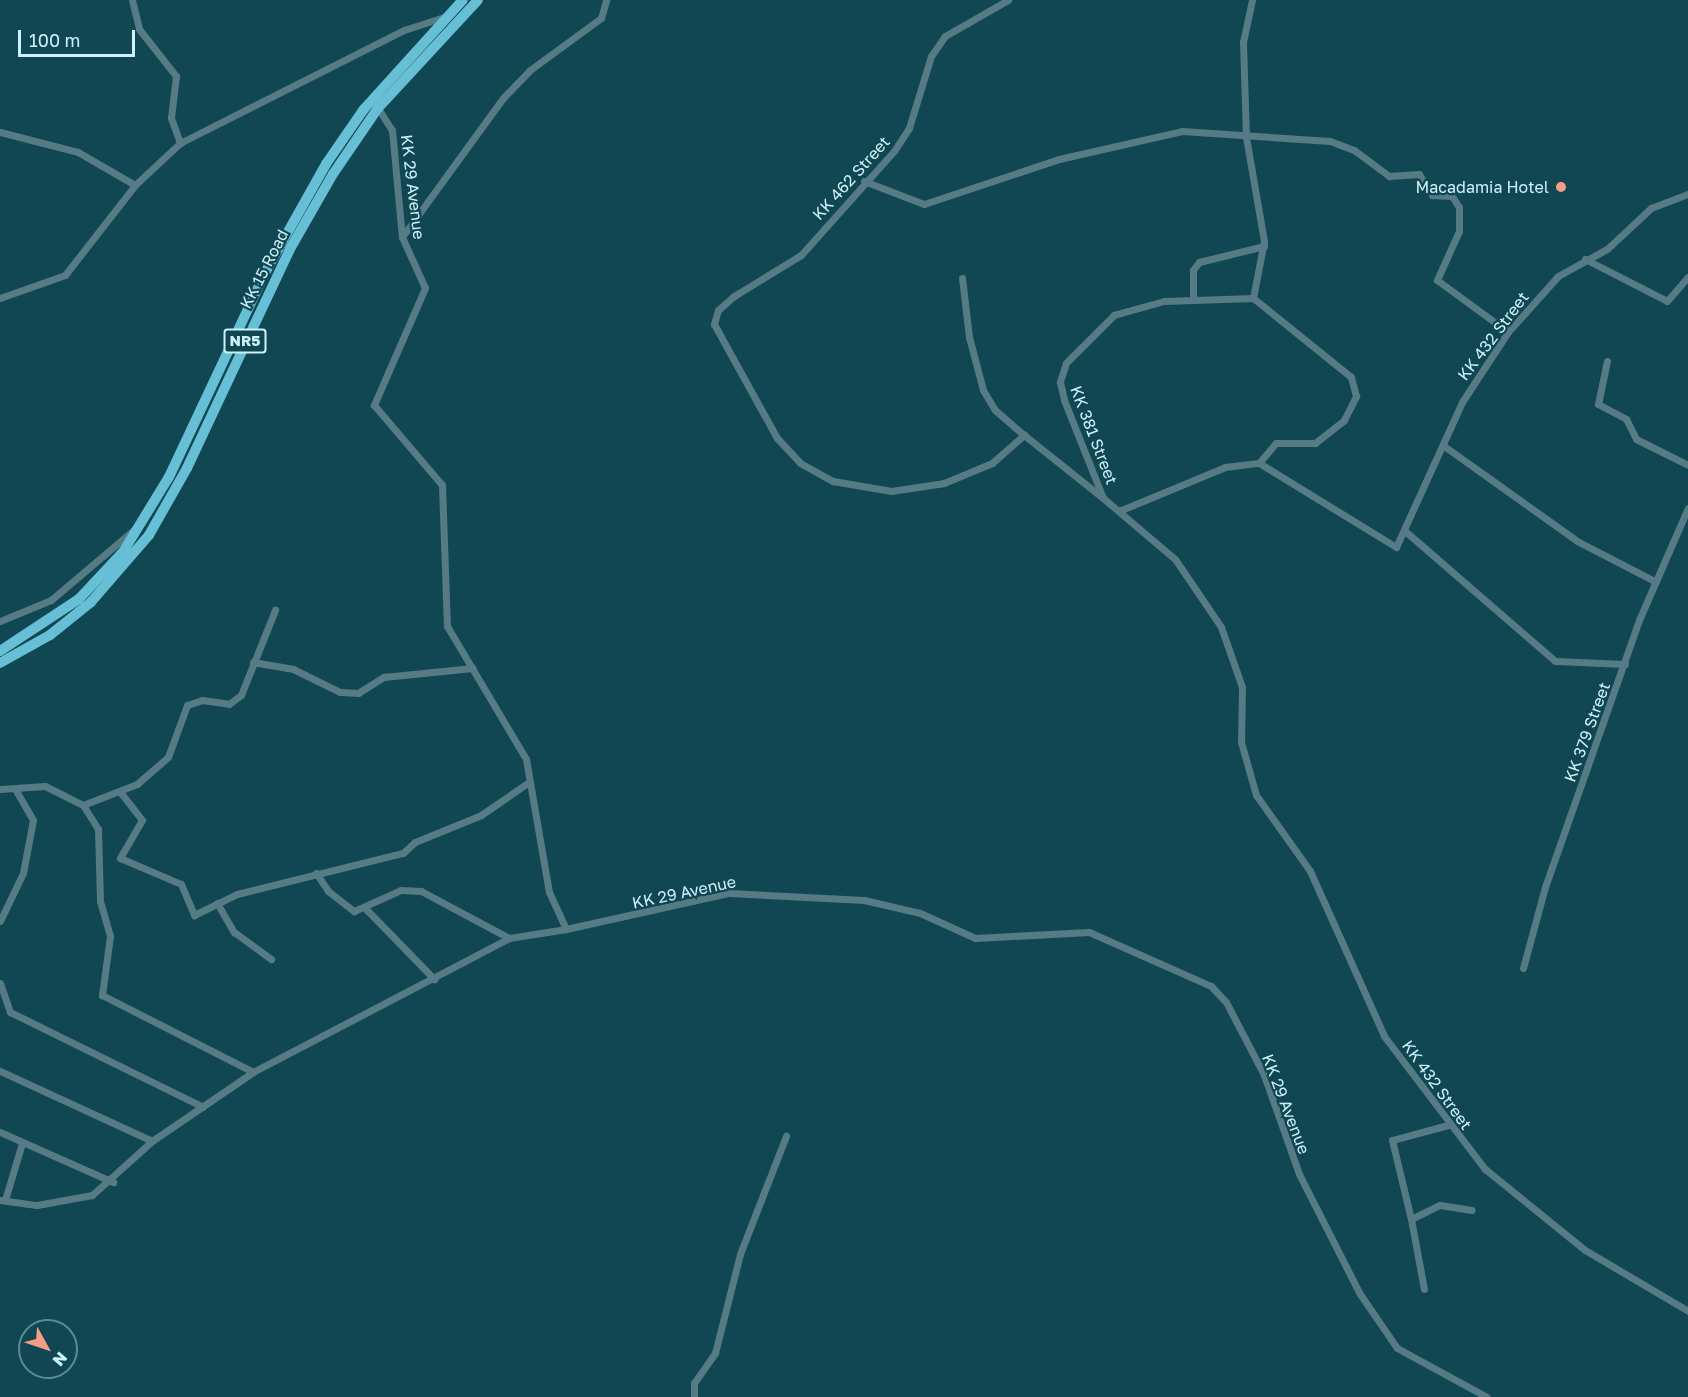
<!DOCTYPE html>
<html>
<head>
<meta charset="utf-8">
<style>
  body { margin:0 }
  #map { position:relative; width:1688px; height:1397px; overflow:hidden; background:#104753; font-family:"Golos Text",sans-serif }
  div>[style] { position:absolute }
  .minor>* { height:7px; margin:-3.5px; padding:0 3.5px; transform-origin:3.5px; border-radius:3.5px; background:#567b84 }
  .trunk>* { height:10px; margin:-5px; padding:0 5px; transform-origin:5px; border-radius:5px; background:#67bfd5 }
  .dots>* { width:16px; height:16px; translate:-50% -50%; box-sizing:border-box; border:3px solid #104753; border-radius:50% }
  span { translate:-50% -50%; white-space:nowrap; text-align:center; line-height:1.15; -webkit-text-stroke:4.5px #104753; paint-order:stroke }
  .shield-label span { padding:2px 4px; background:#104753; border:2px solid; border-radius:4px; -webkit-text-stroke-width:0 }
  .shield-label { font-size:15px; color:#cef2fb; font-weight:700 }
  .street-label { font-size:16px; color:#cef2fb }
  .poi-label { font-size:16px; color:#cef2fb }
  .right { translate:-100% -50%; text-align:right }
  .north { position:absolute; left:18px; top:1319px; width:60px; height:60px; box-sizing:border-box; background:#104753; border:2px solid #5c8b96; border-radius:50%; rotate:130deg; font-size:16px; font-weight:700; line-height:24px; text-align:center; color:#cef2fb }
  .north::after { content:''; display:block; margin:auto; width:21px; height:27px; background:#f49e87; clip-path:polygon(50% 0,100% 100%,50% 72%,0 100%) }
  .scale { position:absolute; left:18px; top:30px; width:117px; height:27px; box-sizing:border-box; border:3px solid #cef2fb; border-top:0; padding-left:8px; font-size:18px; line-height:21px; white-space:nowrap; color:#cef2fb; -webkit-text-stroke:4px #104753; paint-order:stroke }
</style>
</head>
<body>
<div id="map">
  <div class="minor">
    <i style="left:132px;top:0;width:30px;rotate:76deg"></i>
    <i style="left:139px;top:29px;width:60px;rotate:51.8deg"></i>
    <i style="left:176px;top:76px;width:42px;rotate:96.8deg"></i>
    <i style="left:171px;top:118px;width:27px;rotate:70deg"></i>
    <i style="left:1008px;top:0;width:73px;rotate:150.3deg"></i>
    <i style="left:945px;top:36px;width:24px;rotate:125deg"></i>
    <i style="left:931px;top:56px;width:75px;rotate:107deg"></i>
    <i style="left:909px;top:128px;width:27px;rotate:123deg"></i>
    <i style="left:894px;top:151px;width:140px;rotate:131.8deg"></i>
    <i style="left:801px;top:255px;width:79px;rotate:148.5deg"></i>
    <i style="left:734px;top:296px;width:21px;rotate:139deg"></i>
    <i style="left:718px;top:310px;width:15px;rotate:106deg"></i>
    <i style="left:714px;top:324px;width:130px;rotate:61.1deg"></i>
    <i style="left:777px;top:438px;width:34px;rotate:47deg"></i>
    <i style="left:800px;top:463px;width:38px;rotate:29deg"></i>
    <i style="left:833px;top:481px;width:59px;rotate:9.8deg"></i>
    <i style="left:891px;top:491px;width:54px;rotate:-8.6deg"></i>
    <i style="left:944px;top:483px;width:52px;rotate:-22.6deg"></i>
    <i style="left:992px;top:463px;width:43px;rotate:-41.2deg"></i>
    <i style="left:1024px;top:435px;width:101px;rotate:38.6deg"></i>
    <i style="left:1252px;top:0;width:43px;rotate:102.1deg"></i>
    <i style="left:1243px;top:42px;width:95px;rotate:88.2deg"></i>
    <i style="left:1246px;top:137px;width:106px;rotate:80.2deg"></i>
    <i style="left:1264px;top:241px;width:58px;rotate:100.9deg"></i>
    <i style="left:1253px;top:298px;width:89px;rotate:178.1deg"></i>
    <i style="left:1164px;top:301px;width:52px;rotate:164.4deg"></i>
    <i style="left:1114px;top:315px;width:68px;rotate:135deg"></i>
    <i style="left:1066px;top:363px;width:20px;rotate:108deg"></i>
    <i style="left:1060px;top:382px;width:18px;rotate:77deg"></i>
    <i style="left:1064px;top:400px;width:105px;rotate:68.3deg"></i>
    <i style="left:1103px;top:498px;width:94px;rotate:40.3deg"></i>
    <i style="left:1175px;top:559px;width:82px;rotate:55.9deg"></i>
    <i style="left:1221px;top:627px;width:64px;rotate:70.7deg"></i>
    <i style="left:1242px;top:687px;width:55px;rotate:91deg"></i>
    <i style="left:1241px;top:742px;width:55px;rotate:74.2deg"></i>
    <i style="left:1256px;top:795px;width:93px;rotate:54.6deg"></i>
    <i style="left:1310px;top:871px;width:181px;rotate:65.8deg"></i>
    <i style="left:1384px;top:1036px;width:167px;rotate:52.8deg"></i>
    <i style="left:1485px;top:1169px;width:129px;rotate:39deg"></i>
    <i style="left:1585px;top:1250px;width:120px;rotate:30.6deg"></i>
    <i style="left:378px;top:108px;width:26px;rotate:58deg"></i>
    <i style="left:392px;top:130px;width:107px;rotate:84.7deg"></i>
    <i style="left:402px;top:237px;width:56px;rotate:65.7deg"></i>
    <i style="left:425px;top:288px;width:128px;rotate:113.6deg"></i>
    <i style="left:374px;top:405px;width:105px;rotate:49.6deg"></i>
    <i style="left:442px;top:485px;width:141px;rotate:88deg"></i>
    <i style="left:447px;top:626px;width:155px;rotate:59.3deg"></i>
    <i style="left:526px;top:759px;width:135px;rotate:80.2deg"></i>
    <i style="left:549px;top:892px;width:41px;rotate:65.3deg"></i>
    <i style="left:566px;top:929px;width:167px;rotate:-12.5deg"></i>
    <i style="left:729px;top:893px;width:135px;rotate:3deg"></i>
    <i style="left:864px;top:900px;width:57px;rotate:13.1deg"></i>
    <i style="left:920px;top:913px;width:60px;rotate:24.4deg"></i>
    <i style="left:975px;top:938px;width:114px;rotate:-3deg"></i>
    <i style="left:1089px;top:932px;width:133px;rotate:23.9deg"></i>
    <i style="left:1211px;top:986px;width:22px;rotate:47deg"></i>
    <i style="left:1226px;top:1002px;width:82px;rotate:62.5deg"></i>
    <i style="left:1264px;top:1075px;width:105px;rotate:70.5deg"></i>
    <i style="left:1299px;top:1174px;width:135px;rotate:63.1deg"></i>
    <i style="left:1360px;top:1294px;width:65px;rotate:55.6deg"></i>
    <i style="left:1397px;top:1348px;width:102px;rotate:28.6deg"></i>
    <i style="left:0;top:132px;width:81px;rotate:14.4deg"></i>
    <i style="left:78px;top:152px;width:66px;rotate:30.1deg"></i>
    <i style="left:864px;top:181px;width:64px;rotate:21deg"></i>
    <i style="left:924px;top:204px;width:142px;rotate:-18.4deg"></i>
    <i style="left:1059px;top:159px;width:126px;rotate:-12.8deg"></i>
    <i style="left:1182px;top:131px;width:148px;rotate:3.9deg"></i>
    <i style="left:1330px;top:141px;width:26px;rotate:21deg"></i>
    <i style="left:1354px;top:150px;width:44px;rotate:36.6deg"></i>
    <i style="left:1389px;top:176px;width:30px;rotate:-4deg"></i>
    <i style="left:1419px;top:174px;width:25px;rotate:58deg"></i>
    <i style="left:1432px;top:195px;width:20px;rotate:3deg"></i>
    <i style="left:1452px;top:196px;width:13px;rotate:58deg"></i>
    <i style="left:1459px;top:207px;width:24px;rotate:90deg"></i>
    <i style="left:1459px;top:231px;width:54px;rotate:114.2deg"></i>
    <i style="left:1437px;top:280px;width:88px;rotate:36.2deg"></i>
    <i style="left:402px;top:237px;width:172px;rotate:-54deg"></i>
    <i style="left:503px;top:98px;width:39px;rotate:-46deg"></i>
    <i style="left:530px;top:70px;width:88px;rotate:-36.2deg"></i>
    <i style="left:601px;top:18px;width:19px;rotate:-74deg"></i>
    <i style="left:1585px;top:259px;width:92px;rotate:27.1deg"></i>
    <i style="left:1667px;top:301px;width:32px;rotate:-49deg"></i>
    <i style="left:962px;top:278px;width:59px;rotate:83.2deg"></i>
    <i style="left:969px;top:337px;width:55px;rotate:75.2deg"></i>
    <i style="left:983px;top:390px;width:23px;rotate:59deg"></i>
    <i style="left:995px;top:410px;width:38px;rotate:41deg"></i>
    <i style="left:0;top:298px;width:69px;rotate:-19.5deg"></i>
    <i style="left:65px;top:275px;width:114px;rotate:-52.1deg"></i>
    <i style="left:135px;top:185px;width:62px;rotate:-43deg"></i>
    <i style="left:180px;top:143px;width:251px;rotate:-26.8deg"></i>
    <i style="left:404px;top:30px;width:42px;rotate:-18deg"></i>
    <i style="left:1193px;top:298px;width:28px;rotate:-90deg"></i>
    <i style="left:1193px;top:270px;width:10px;rotate:-53deg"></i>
    <i style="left:1199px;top:262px;width:67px;rotate:-13.8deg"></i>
    <i style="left:1607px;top:361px;width:44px;rotate:101.8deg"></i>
    <i style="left:1598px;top:404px;width:32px;rotate:28deg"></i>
    <i style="left:1626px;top:419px;width:22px;rotate:63deg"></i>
    <i style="left:1636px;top:439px;width:58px;rotate:26.6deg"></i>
    <i style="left:1444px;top:446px;width:163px;rotate:35.5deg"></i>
    <i style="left:1577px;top:541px;width:89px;rotate:27.4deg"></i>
    <i style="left:1259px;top:463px;width:161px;rotate:31.5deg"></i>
    <i style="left:1396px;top:547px;width:159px;rotate:-65.5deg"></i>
    <i style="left:1462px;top:402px;width:84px;rotate:-56.7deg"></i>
    <i style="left:1508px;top:332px;width:75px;rotate:-48.2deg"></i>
    <i style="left:1558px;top:276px;width:56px;rotate:-28.9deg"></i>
    <i style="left:1607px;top:249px;width:60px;rotate:-43deg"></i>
    <i style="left:1651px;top:208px;width:40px;rotate:-21deg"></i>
    <i style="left:1119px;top:511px;width:115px;rotate:-22.5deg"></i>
    <i style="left:1225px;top:467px;width:34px;rotate:-7deg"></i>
    <i style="left:1259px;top:463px;width:26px;rotate:-50deg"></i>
    <i style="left:1276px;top:443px;width:39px"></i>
    <i style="left:1315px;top:443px;width:37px;rotate:-38deg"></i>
    <i style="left:1344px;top:420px;width:27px;rotate:-63deg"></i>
    <i style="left:1356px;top:396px;width:20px;rotate:-105deg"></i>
    <i style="left:1351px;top:377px;width:126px;rotate:-141.1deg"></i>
    <i style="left:1405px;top:531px;width:198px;rotate:40.9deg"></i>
    <i style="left:1555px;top:661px;width:70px;rotate:2.5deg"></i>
    <i style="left:0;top:621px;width:55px;rotate:-22.4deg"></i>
    <i style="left:51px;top:600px;width:113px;rotate:-40.3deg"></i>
    <i style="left:253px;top:662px;width:41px;rotate:9.9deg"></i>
    <i style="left:293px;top:669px;width:52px;rotate:26.1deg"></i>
    <i style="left:340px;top:692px;width:18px;rotate:3deg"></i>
    <i style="left:358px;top:693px;width:31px;rotate:-32deg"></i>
    <i style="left:384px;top:677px;width:89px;rotate:-5.8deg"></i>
    <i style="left:0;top:789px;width:45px;rotate:-3.8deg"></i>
    <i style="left:45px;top:786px;width:42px;rotate:26.6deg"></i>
    <i style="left:83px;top:805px;width:58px;rotate:-21.3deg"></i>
    <i style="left:137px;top:784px;width:41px;rotate:-41.1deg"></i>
    <i style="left:168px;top:757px;width:55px;rotate:-69.9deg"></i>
    <i style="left:187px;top:705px;width:16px;rotate:-18deg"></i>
    <i style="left:202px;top:700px;width:27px;rotate:8deg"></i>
    <i style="left:229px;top:704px;width:15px;rotate:-37deg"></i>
    <i style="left:241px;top:695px;width:92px;rotate:-68.2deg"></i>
    <i style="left:121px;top:793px;width:34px;rotate:52deg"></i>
    <i style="left:142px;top:820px;width:44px;rotate:120.1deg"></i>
    <i style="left:120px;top:858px;width:66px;rotate:23.1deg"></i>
    <i style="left:181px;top:884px;width:34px;rotate:67deg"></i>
    <i style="left:194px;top:915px;width:48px;rotate:-26deg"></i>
    <i style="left:237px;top:894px;width:171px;rotate:-13.9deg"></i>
    <i style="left:403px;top:853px;width:16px;rotate:-43deg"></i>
    <i style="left:415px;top:842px;width:71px;rotate:-22.2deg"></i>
    <i style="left:481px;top:815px;width:58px;rotate:-34.5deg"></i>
    <i style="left:83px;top:805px;width:28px;rotate:58deg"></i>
    <i style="left:98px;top:829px;width:72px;rotate:88.4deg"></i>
    <i style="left:100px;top:901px;width:36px;rotate:74deg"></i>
    <i style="left:110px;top:936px;width:60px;rotate:97.7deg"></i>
    <i style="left:102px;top:995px;width:169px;rotate:27deg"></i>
    <i style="left:316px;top:873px;width:22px;rotate:56deg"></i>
    <i style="left:328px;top:891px;width:33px;rotate:38deg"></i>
    <i style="left:354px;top:911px;width:51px;rotate:-24.1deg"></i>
    <i style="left:401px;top:890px;width:20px;rotate:3deg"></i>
    <i style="left:421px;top:891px;width:100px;rotate:28.1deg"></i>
    <i style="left:217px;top:903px;width:34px;rotate:60deg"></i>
    <i style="left:234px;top:932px;width:46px;rotate:36.1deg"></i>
    <i style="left:366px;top:909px;width:98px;rotate:45.8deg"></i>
    <i style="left:0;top:921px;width:53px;rotate:-64.4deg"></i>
    <i style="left:23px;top:873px;width:54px;rotate:-79.3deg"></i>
    <i style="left:33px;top:820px;width:34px;rotate:-120deg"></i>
    <i style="left:1523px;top:968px;width:84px;rotate:-74.8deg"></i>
    <i style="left:1545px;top:887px;width:283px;rotate:-70.6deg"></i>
    <i style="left:1639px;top:620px;width:122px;rotate:-66.4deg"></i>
    <i style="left:0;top:983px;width:31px;rotate:71deg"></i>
    <i style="left:10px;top:1012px;width:215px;rotate:26.2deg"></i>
    <i style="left:0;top:1071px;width:167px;rotate:24.7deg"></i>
    <i style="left:1448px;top:1125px;width:58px;rotate:165deg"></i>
    <i style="left:1392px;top:1140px;width:81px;rotate:76.5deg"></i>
    <i style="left:1411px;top:1219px;width:32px;rotate:-26deg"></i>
    <i style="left:1440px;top:1205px;width:32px;rotate:9deg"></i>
    <i style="left:0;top:1132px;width:124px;rotate:23.9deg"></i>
    <i style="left:0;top:1200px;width:37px;rotate:8deg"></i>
    <i style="left:37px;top:1205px;width:56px;rotate:-10.3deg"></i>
    <i style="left:92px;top:1195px;width:81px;rotate:-42deg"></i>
    <i style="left:152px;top:1141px;width:122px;rotate:-34.3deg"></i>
    <i style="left:253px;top:1072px;width:289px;rotate:-27.6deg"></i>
    <i style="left:509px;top:938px;width:58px;rotate:-9deg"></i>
    <i style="left:5px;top:1200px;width:59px;rotate:-73.4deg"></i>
    <i style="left:1411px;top:1219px;width:71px;rotate:79.5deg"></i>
    <i style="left:694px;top:1397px;width:14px;rotate:-90deg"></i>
    <i style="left:694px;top:1383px;width:37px;rotate:-55deg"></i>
    <i style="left:715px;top:1353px;width:102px;rotate:-75.8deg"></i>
    <i style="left:740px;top:1254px;width:127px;rotate:-68.7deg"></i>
  </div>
  <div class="trunk">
    <i style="left:0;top:651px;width:95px;rotate:-33.4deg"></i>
    <i style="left:79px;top:599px;width:64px;rotate:-46.9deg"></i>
    <i style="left:123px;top:552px;width:88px;rotate:-58.5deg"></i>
    <i style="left:169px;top:477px;width:228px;rotate:-64.8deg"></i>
    <i style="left:266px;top:271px;width:123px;rotate:-60.7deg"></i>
    <i style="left:326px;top:164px;width:67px;rotate:-55.4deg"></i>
    <i style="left:364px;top:109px;width:147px;rotate:-47.8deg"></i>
    <i style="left:0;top:663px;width:57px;rotate:-29.2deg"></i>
    <i style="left:50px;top:635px;width:53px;rotate:-38.8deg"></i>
    <i style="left:91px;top:602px;width:89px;rotate:-49.1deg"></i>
    <i style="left:149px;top:535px;width:77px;rotate:-60.4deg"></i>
    <i style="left:187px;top:468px;width:242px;rotate:-64.8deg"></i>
    <i style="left:290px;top:249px;width:86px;rotate:-60.2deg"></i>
    <i style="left:333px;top:174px;width:80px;rotate:-55.7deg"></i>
    <i style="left:378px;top:108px;width:147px;rotate:-47.2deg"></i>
  </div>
  <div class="dots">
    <i style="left:1561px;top:187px;background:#f49e87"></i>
  </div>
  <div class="shield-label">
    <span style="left:245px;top:341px">NR5</span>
  </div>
  <div class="street-label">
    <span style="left:851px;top:178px;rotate:-48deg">KK 462 Street</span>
    <span style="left:413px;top:187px;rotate:83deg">KK 29 Avenue</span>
    <span style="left:264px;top:269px;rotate:-63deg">KK 15 Road</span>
    <span style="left:1493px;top:336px;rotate:-53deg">KK 432 Street</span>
    <span style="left:1094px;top:435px;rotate:69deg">KK 381 Street</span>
    <span style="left:1587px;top:732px;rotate:-70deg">KK 379 Street</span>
    <span style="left:684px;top:892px;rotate:-12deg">KK 29 Avenue</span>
    <span style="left:1437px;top:1085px;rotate:54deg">KK 432 Street</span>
    <span style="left:1286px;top:1104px;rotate:69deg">KK 29 Avenue</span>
  </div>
  <div class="poi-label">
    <span class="right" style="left:1549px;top:187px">Macadamia Hotel</span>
  </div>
  <div class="north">N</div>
  <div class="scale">100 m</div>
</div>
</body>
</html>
